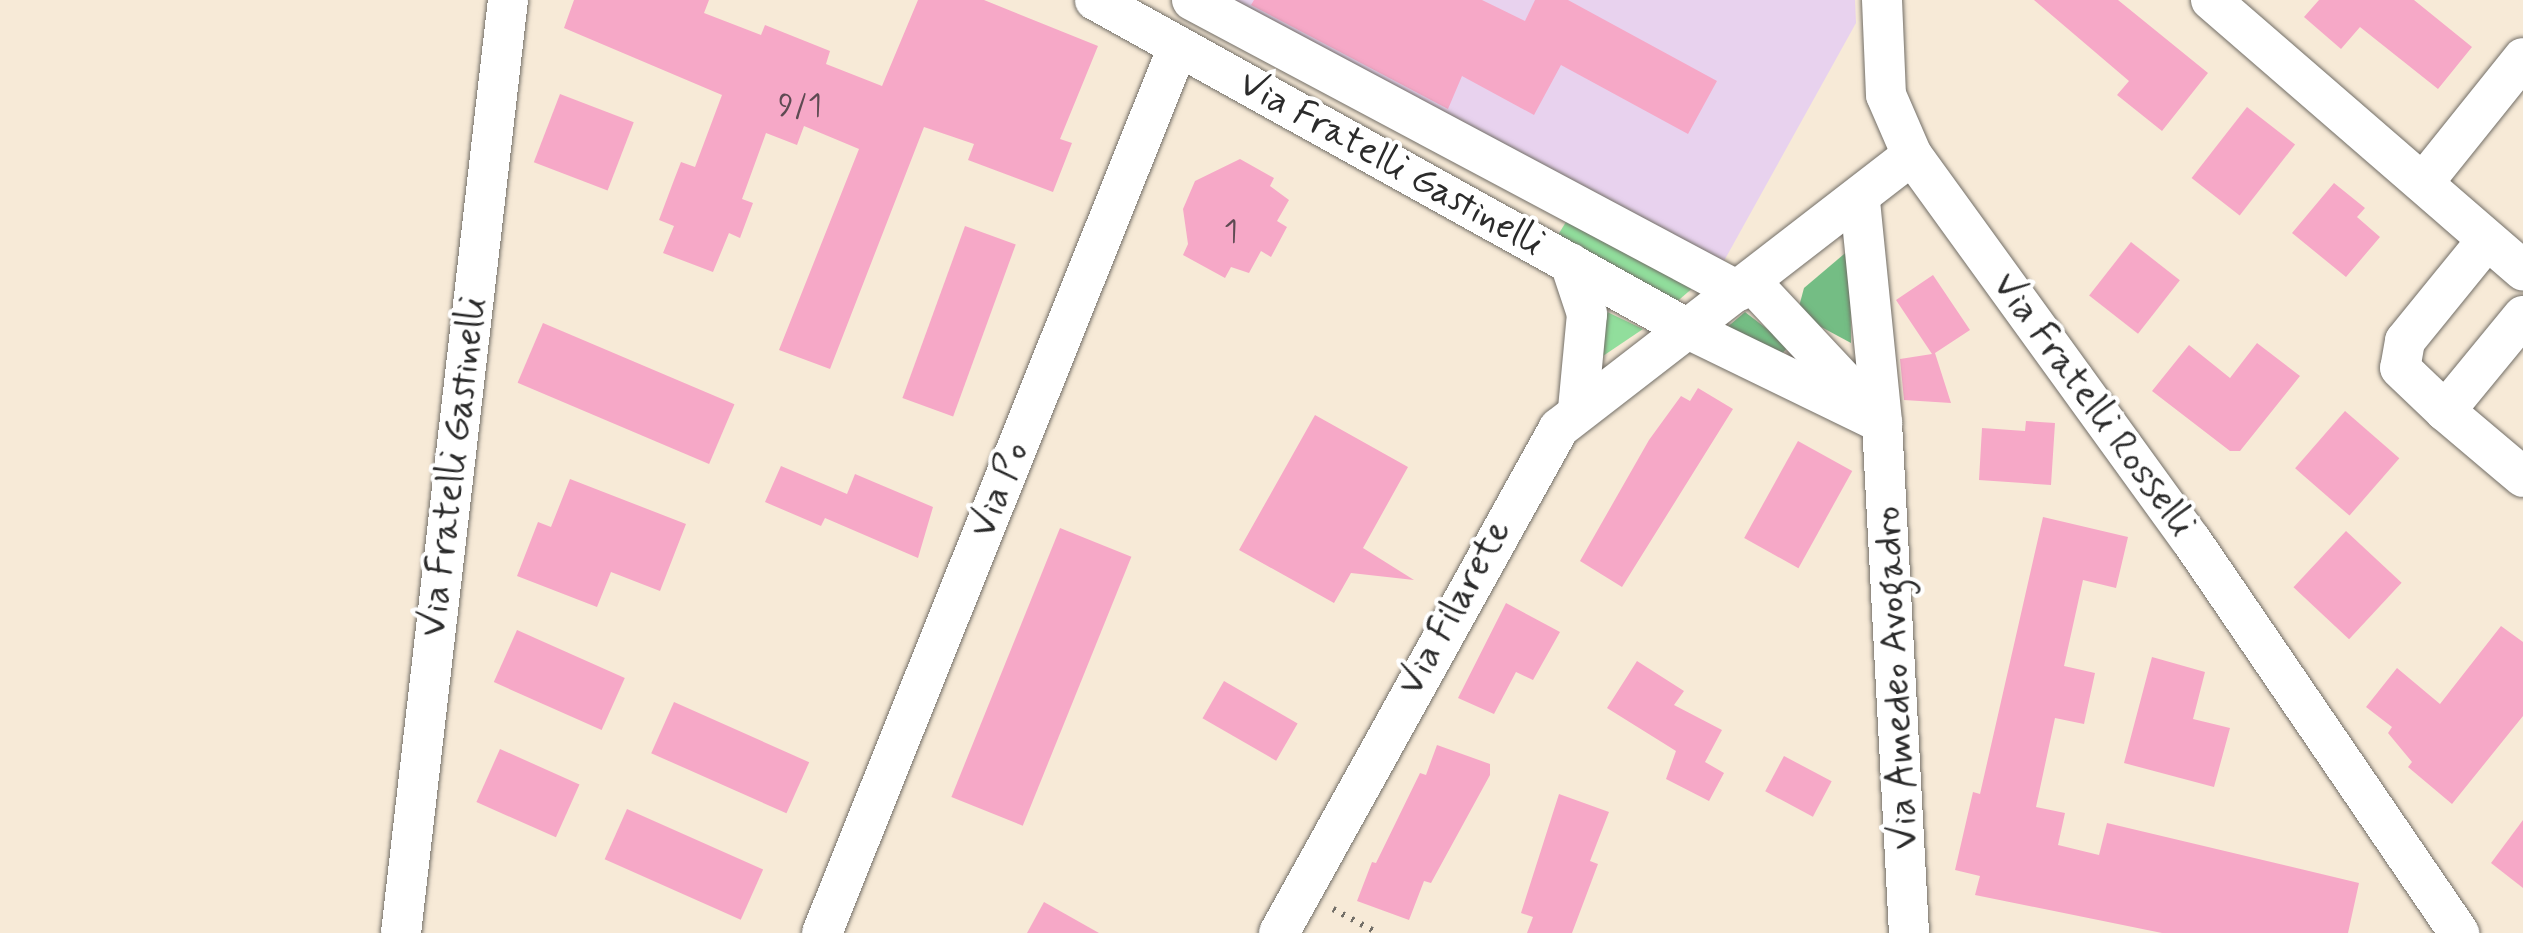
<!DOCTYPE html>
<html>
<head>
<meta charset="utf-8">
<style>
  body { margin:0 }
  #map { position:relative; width:2523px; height:933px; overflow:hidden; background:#f7ead7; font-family:Mynerve,sans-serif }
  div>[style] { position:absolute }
  .built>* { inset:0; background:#e8d2ee }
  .green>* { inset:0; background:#91de9c }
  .forest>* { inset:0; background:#74bd84 }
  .building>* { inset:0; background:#f6a8c7; transform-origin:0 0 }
  .path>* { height:6px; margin-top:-3px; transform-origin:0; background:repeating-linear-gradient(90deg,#726e67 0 2.5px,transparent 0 10.5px) }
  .roads { filter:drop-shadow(0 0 2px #726e67) drop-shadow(0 0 2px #726e67) }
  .minor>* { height:40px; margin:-20px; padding:0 20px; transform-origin:20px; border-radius:20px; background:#fff }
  span { translate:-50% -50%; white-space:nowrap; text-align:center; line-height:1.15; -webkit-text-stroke:8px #fff; paint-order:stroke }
  .number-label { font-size:32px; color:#5e4a52 }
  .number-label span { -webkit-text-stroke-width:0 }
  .street-label { font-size:38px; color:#2b2b2b }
</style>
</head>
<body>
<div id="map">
  <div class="built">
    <i style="clip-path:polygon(1193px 0,1855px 0,1856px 23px,1714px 279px)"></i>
  </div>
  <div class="green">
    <i style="clip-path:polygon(1569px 217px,1695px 286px,1673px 305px,1558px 235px)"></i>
    <i style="clip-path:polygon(1601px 309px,1643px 329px,1600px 358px)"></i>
  </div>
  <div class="forest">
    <i style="clip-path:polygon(1850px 249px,1851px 343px,1797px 314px,1804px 288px)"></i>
    <i style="clip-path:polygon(1745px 312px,1789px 346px,1778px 358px,1725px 329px)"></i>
  </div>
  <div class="building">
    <i style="clip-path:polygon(574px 0,709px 0,704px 13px,761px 35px,765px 25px,830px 51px,826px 64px,882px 86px,918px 0,984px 0,1098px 46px,1060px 139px,1072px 143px,1053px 192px,968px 160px,974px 144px,924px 127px,830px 369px,779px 350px,859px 149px,804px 126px,797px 145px,766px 133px,742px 199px,753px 203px,740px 238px,729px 233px,713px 272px,663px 253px,674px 226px,659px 220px,674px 180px,681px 162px,695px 167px,722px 95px,564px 28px)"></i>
    <i style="clip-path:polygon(1254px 0,1482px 0,1525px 21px,1535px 0,1568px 0,1717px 81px,1688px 134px,1561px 65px,1534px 115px,1462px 76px,1448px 109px,1251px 5px)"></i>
    <i style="clip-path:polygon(2034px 0,2118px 0,2208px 73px,2162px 131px,2117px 95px,2129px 81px)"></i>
    <i style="clip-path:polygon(2319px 0,2414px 0,2472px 47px,2438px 89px,2360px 27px,2341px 49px,2304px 17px)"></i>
    <i style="left:560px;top:94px;width:79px;height:73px;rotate:21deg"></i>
    <i style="left:2247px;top:107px;width:61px;height:90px;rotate:38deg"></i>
    <i style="clip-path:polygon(1240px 159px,1274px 178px,1270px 186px,1289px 200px,1277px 221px,1287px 227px,1271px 257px,1261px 251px,1249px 273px,1231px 267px,1225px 278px,1183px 255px,1188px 244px,1183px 209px,1195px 181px)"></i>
    <i style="clip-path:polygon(2334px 183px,2365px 208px,2357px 217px,2380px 237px,2346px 277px,2292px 233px)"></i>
    <i style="left:965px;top:226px;width:54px;height:183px;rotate:20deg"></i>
    <i style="left:2131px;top:242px;width:62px;height:68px;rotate:38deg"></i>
    <i style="clip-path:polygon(1933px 275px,1970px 330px,1935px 353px,1951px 403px,1904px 400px,1900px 359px,1932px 354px,1896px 300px)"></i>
    <i style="left:543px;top:323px;width:208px;height:65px;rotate:23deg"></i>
    <i style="clip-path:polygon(2257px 343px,2300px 376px,2240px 451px,2230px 451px,2152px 391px,2189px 345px,2230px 378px)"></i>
    <i style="clip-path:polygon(1698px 388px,1733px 409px,1622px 587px,1580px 561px,1649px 440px,1681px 396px,1690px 401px)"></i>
    <i style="left:2345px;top:411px;width:72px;height:76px;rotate:41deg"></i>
    <i style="clip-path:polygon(1315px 415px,1408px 467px,1363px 548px,1414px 580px,1351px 573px,1334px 603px,1239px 550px)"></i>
    <i style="clip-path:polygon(2026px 421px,2055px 423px,2051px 485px,1979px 480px,1982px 428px,2025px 431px)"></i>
    <i style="left:1798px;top:441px;width:62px;height:111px;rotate:29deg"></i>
    <i style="clip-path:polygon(781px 466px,847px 494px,855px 474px,933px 507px,918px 558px,825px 518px,821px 526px,765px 502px)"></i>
    <i style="clip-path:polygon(570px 479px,686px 524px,660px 591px,611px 572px,597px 607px,517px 576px,538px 522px,551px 527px)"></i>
    <i style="clip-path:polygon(2043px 517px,2128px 537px,2116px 588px,2083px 580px,2064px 666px,2095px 673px,2084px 724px,2055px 718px,2036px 807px,2065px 813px,2058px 845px,2099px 855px,2107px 823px,2359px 883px,2348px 933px,2162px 933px,1975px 895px,1980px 876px,1955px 870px,1973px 792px,1980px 794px)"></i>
    <i style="left:1060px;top:528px;width:77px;height:290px;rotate:22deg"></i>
    <i style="left:2346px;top:531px;width:76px;height:77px;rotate:43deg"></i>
    <i style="clip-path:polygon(1506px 603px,1560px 632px,1533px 680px,1516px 672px,1494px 714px,1458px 698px)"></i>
    <i style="clip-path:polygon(2501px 626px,2523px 642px,2523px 716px,2452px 804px,2408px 767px,2412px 762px,2388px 733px,2392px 727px,2366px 707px,2397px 668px,2440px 704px)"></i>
    <i style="left:517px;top:630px;width:118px;height:57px;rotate:24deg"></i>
    <i style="clip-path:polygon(2152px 657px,2205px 672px,2193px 719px,2230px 728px,2214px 787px,2124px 763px)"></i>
    <i style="clip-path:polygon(1637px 661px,1684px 691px,1674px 705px,1722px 730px,1705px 762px,1724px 773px,1709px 801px,1666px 779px,1676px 751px,1607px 708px)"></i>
    <i style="left:1224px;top:681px;width:85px;height:43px;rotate:30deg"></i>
    <i style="left:674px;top:702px;width:148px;height:56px;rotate:24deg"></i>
    <i style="clip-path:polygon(1437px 745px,1490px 764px,1490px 775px,1431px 883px,1424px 881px,1409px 920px,1357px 901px,1372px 862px,1376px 863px,1420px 773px,1426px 775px)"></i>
    <i style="left:500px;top:749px;width:87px;height:58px;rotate:24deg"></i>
    <i style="left:1784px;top:756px;width:54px;height:40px;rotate:28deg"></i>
    <i style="clip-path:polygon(1559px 794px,1609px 812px,1590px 861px,1598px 864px,1572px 933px,1527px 933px,1533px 917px,1521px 913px)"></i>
    <i style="left:627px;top:809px;width:149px;height:55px;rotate:24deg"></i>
    <i style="clip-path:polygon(2523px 820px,2523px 888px,2491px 863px)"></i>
    <i style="clip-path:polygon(1044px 902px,1099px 933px,1027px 933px)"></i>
  </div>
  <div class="path">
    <i style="left:1333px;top:909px;width:51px;rotate:28.1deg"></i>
  </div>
  <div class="roads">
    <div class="minor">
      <i style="left:1095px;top:0;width:676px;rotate:29.03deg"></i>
      <i style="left:1686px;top:328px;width:218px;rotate:25.9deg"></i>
      <i style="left:1192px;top:0;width:619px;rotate:28.06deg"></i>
      <i style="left:1882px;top:0;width:95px;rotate:87.6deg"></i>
      <i style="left:1886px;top:95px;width:65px;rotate:66.6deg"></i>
      <i style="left:1912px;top:155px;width:475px;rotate:54.1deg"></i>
      <i style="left:2191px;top:540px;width:476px;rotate:55.7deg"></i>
      <i style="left:2211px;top:0;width:413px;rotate:40.9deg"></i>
      <i style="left:2423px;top:183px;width:160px;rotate:-51.3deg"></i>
      <i style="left:1860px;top:201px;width:223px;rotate:84.3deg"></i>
      <i style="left:1882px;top:423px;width:511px;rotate:86.97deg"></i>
      <i style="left:2487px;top:240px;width:130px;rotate:129.1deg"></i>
      <i style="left:2405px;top:341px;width:27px;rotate:100deg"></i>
      <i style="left:2400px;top:368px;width:62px;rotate:43.7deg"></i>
      <i style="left:2445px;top:411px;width:123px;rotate:-50.6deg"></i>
      <i style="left:1570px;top:263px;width:54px;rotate:71.6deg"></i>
      <i style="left:1587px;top:314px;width:96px;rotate:95.4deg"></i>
      <i style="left:1751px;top:282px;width:168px;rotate:46.9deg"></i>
      <i style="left:2445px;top:411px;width:102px;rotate:40.2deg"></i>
      <i style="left:401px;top:933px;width:939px;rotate:-83.46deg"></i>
      <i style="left:822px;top:933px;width:955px;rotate:-68.11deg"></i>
      <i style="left:1279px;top:933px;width:577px;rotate:-60.99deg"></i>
      <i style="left:1559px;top:428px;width:446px;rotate:-37.7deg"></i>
    </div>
  </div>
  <div class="number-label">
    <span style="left:800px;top:106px">9/1</span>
    <span style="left:1231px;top:232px">1</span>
  </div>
  <div class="street-label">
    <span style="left:1391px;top:164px;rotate:29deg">Via Fratelli Gastinelli</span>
    <span style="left:2093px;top:405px;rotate:54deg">Via Fratelli Rosselli</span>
    <span style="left:454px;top:467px;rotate:-83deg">Via Fratelli Gastinelli</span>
    <span style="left:1000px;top:490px;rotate:-68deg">Via Po</span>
    <span style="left:1455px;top:608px;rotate:-61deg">Via Filarete</span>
    <span style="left:1897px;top:678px;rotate:-93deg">Via Amedeo Avogadro</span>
  </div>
</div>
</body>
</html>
